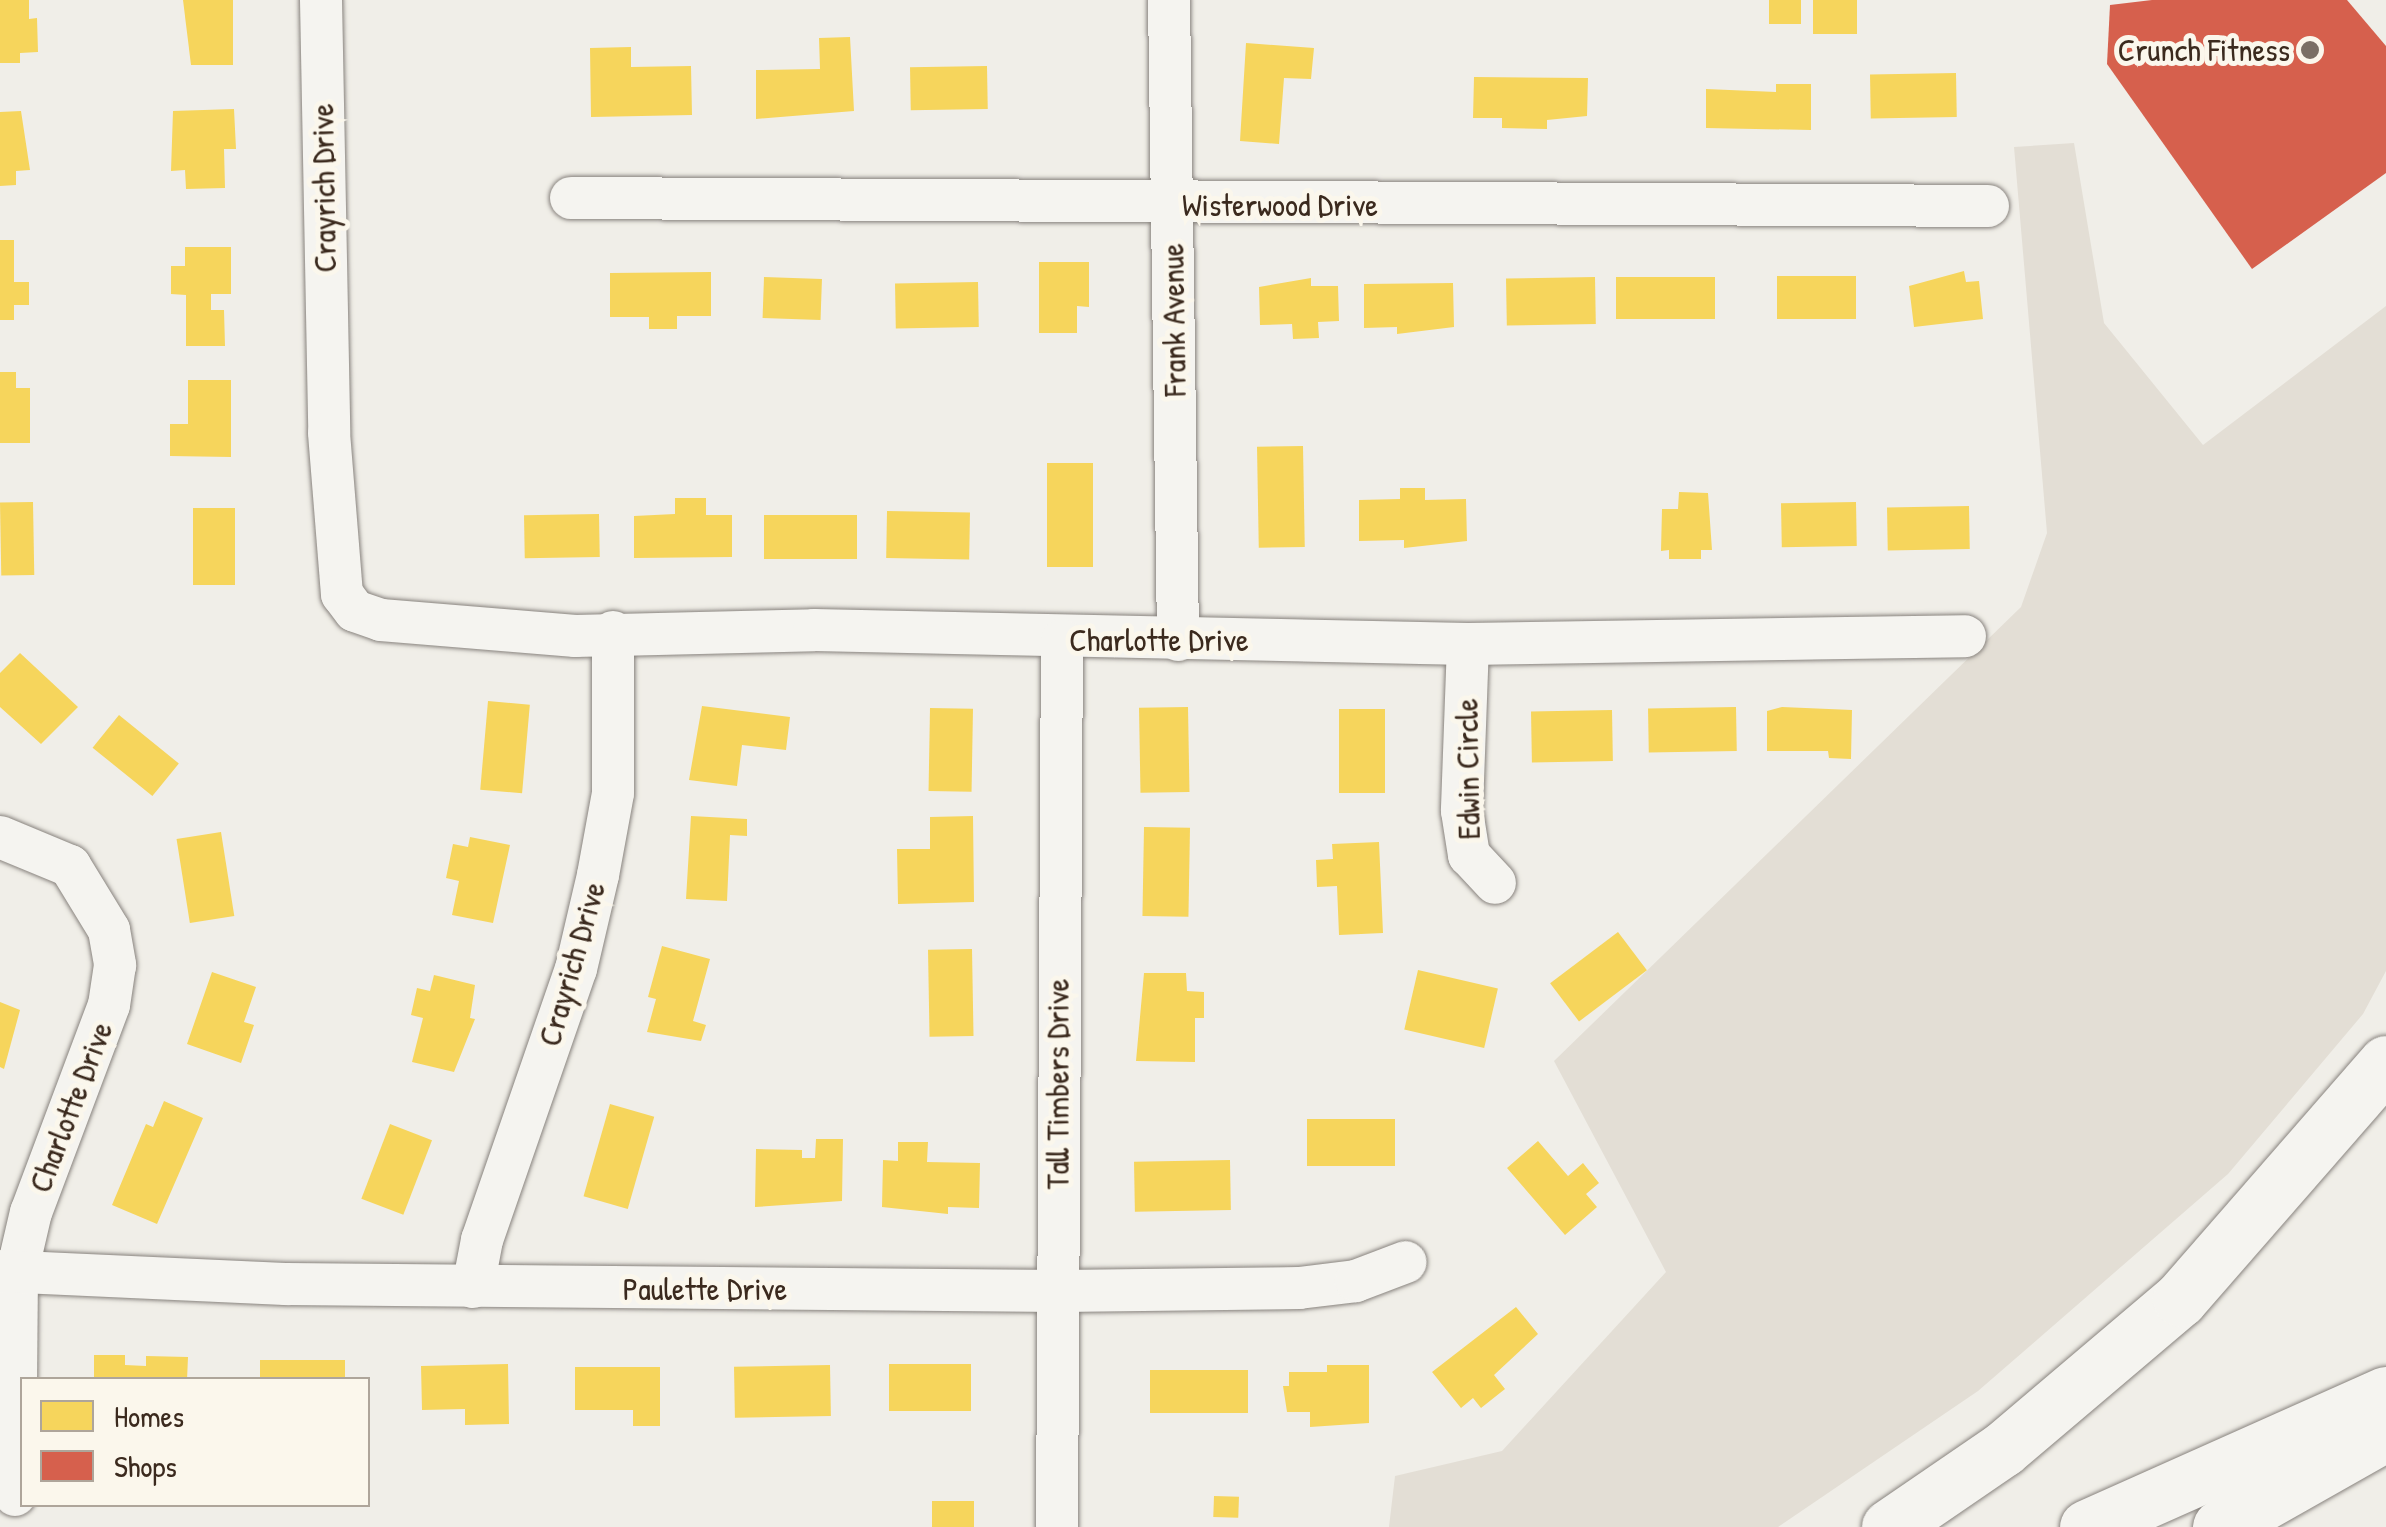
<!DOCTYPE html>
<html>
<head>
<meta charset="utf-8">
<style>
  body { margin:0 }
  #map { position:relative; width:2386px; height:1527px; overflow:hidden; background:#f0eee8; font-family:"Patrick Hand",sans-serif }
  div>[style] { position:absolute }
  .green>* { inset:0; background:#e3ded5 }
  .homes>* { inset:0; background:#f6d55c; transform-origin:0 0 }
  .shops>* { inset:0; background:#d6604d }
  .roads { filter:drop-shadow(0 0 2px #88837e) drop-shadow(0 0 2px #88837e) }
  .minor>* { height:42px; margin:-21px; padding:0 21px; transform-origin:21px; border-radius:21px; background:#f5f4f0 }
  .highway>* { height:55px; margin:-27.5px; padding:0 27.5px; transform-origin:27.5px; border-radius:27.5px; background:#f5f4f0 }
  .dots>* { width:28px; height:28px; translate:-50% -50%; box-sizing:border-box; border:5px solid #fbf7ec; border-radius:50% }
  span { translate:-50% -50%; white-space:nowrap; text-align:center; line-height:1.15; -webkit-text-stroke:10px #fbf7ec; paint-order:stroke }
  .poi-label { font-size:32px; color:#3b2a1e }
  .right { translate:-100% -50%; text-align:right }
  .street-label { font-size:32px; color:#3b2a1e }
  .legend { position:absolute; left:20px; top:1377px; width:350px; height:130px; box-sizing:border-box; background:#fbf7ec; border:2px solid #aea59a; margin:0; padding:12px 18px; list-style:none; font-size:30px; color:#3b2a1e }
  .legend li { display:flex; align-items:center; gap:20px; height:50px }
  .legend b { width:50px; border:2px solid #aea59a }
</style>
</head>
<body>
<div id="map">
  <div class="green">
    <i style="clip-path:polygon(2074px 143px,2104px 323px,2203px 445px,2386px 306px,2386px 971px,2363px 1014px,2228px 1174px,1978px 1391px,1778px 1527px,1389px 1527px,1395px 1476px,1502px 1451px,1666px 1272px,1554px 1061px,2021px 607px,2047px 533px,2014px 147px)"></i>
  </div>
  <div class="homes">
    <i style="clip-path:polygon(0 0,29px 0,29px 19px,37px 18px,38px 52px,20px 53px,20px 63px,0 63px)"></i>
    <i style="clip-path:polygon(183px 0,233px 0,233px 65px,191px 65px)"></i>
    <i style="left:1769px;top:0;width:32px;height:24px"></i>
    <i style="left:1813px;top:0;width:44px;height:34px"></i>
    <i style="clip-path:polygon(850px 37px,854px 111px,756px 119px,756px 70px,820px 69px,819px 38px)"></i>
    <i style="clip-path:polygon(1246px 43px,1314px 48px,1311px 79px,1284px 78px,1279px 144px,1240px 141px)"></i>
    <i style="clip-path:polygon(631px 47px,631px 67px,691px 66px,692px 115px,591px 117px,590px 48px)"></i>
    <i style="left:987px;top:66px;width:43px;height:77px;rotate:89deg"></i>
    <i style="left:1956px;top:73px;width:44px;height:86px;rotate:89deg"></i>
    <i style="clip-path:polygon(1474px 77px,1588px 78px,1587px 116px,1547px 120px,1547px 129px,1502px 128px,1502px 118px,1473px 118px)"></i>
    <i style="clip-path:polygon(1776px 84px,1811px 84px,1811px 130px,1706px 128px,1706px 89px,1776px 92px)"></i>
    <i style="clip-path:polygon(234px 109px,236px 149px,224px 149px,225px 188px,186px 189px,185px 170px,171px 171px,173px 111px)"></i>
    <i style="clip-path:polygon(21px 111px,30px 170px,16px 171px,16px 185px,0 186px,0 112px)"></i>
    <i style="clip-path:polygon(0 240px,14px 240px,14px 282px,29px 282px,29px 305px,14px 305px,14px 320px,0 320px)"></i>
    <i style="clip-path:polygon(185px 247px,231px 247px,231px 294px,211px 294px,211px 310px,224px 310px,225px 346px,186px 346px,186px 295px,171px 294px,171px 266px,185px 266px)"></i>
    <i style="clip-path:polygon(1039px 262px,1089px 262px,1089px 307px,1077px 306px,1077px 333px,1039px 333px)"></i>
    <i style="clip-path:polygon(1964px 271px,1966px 282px,1979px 281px,1983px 319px,1914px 327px,1909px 286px)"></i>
    <i style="clip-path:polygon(711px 272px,711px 316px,677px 316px,677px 329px,649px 329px,649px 317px,610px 317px,610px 273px)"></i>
    <i style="left:1777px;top:276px;width:79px;height:43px"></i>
    <i style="left:764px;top:277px;width:58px;height:41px;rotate:2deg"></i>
    <i style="left:1595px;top:277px;width:47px;height:89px;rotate:89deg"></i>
    <i style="left:1715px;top:277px;width:42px;height:99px;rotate:90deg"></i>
    <i style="clip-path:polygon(1311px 278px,1311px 286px,1338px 286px,1339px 321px,1318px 322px,1319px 338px,1293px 339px,1292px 324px,1260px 325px,1259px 287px)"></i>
    <i style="left:978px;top:282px;width:45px;height:83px;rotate:89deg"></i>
    <i style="clip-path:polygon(1453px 283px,1454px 327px,1397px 334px,1397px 327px,1364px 328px,1364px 284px)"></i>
    <i style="clip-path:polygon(0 372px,16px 372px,16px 388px,30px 388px,30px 443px,0 443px)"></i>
    <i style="clip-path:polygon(188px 380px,231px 380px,231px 457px,170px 456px,170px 424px,188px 424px)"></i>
    <i style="left:1303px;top:446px;width:101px;height:46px;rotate:89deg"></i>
    <i style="left:1047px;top:463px;width:46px;height:104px"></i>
    <i style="clip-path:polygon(1400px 488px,1425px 488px,1425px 500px,1466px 499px,1467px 541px,1404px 548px,1404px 540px,1359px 541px,1359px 500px,1400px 499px)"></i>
    <i style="clip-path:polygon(1679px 492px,1708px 493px,1712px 550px,1701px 550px,1701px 559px,1669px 559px,1669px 550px,1661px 551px,1662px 509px,1678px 509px)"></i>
    <i style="clip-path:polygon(675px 498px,706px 498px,706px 515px,732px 515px,732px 557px,634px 558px,634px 516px,675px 514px)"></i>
    <i style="left:33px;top:502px;width:73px;height:33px;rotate:89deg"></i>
    <i style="left:1856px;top:502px;width:44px;height:75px;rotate:89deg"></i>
    <i style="left:1969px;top:506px;width:43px;height:82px;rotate:89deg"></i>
    <i style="left:193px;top:508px;width:42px;height:77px"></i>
    <i style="left:887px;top:511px;width:83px;height:47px;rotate:1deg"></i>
    <i style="left:599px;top:514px;width:43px;height:75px;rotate:89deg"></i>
    <i style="left:857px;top:515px;width:44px;height:93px;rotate:90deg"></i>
    <i style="clip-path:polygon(20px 653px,78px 707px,41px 744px,0 707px,0 673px)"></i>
    <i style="left:488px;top:701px;width:42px;height:89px;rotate:5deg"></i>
    <i style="clip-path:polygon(702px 706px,790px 717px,786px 750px,742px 745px,737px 786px,689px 780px)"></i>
    <i style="left:1188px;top:707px;width:85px;height:49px;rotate:89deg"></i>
    <i style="left:1736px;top:707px;width:44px;height:88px;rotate:89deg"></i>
    <i style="clip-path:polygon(1782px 707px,1852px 710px,1851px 759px,1829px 758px,1828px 751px,1767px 751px,1767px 711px)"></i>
    <i style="left:930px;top:708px;width:43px;height:83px;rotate:1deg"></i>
    <i style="left:1339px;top:709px;width:46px;height:84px"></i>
    <i style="left:1612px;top:710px;width:51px;height:81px;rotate:89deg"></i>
    <i style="left:119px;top:715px;width:77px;height:42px;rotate:39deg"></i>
    <i style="clip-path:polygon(691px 816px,747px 819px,747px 836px,730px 835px,727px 901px,686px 899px)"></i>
    <i style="clip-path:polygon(973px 816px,974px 902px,898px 904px,897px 849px,930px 849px,930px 817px)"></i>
    <i style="left:1144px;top:827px;width:46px;height:89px;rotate:1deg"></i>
    <i style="left:221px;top:832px;width:85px;height:45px;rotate:81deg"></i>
    <i style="clip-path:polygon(470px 837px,510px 845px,493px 923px,452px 915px,459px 881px,446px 878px,453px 844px,468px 847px)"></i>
    <i style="clip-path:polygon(1379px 842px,1383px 933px,1339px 935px,1337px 886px,1317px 887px,1316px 860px,1333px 859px,1332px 844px)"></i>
    <i style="left:1618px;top:932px;width:48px;height:85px;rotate:53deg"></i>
    <i style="clip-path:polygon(662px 946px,710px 959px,693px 1021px,706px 1025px,701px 1041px,647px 1032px,656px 999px,648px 997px)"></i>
    <i style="left:972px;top:949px;width:87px;height:44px;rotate:89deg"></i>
    <i style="left:1418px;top:970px;width:82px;height:61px;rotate:13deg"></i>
    <i style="clip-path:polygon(212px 972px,256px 987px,244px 1022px,254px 1025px,241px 1063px,187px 1044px)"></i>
    <i style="clip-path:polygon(1144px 973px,1186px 973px,1187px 991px,1204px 992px,1204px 1018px,1195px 1018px,1195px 1062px,1136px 1061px)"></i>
    <i style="clip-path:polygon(434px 975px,475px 985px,470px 1018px,475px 1019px,454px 1072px,412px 1062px,423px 1018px,411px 1015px,417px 988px,430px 991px)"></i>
    <i style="clip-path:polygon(0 1002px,20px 1010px,4px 1069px,0 1067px)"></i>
    <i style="clip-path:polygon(164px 1101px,203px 1118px,157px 1224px,112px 1205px,146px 1124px,153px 1127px)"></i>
    <i style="left:610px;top:1104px;width:46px;height:96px;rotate:16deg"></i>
    <i style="left:1395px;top:1119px;width:47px;height:88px;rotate:90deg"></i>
    <i style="left:390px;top:1124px;width:45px;height:80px;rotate:21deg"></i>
    <i style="clip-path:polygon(816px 1139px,843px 1139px,842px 1201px,755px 1207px,756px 1149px,802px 1150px,802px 1158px,815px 1158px)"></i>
    <i style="clip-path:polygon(1538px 1141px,1568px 1176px,1583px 1163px,1599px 1183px,1586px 1194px,1597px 1207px,1565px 1235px,1507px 1168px)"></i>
    <i style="clip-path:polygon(898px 1142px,928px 1142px,927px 1162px,980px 1163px,979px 1208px,948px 1207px,948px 1214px,882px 1207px,883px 1160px,898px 1161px)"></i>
    <i style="left:1230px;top:1160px;width:50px;height:96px;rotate:89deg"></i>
    <i style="clip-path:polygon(1516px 1307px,1538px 1334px,1494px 1375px,1505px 1389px,1481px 1408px,1473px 1398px,1461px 1408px,1432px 1372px)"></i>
    <i style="clip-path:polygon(94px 1355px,125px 1355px,125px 1365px,146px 1366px,146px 1356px,188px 1357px,187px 1380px,94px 1380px)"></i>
    <i style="left:345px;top:1360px;width:20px;height:85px;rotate:90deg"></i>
    <i style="clip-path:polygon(508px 1364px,509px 1424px,465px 1425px,465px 1409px,422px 1410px,421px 1366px)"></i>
    <i style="left:971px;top:1364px;width:47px;height:82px;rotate:90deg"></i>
    <i style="left:830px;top:1365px;width:51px;height:96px;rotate:89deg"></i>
    <i style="clip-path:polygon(1327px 1365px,1369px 1365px,1369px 1423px,1310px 1427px,1310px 1412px,1287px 1412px,1283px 1386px,1289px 1386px,1289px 1372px,1327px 1372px)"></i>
    <i style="clip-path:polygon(575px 1367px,660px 1367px,660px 1426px,633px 1426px,633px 1410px,575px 1410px)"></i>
    <i style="left:1248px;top:1370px;width:43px;height:98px;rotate:90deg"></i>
    <i style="left:1214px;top:1496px;width:25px;height:21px;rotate:2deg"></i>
    <i style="left:974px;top:1501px;width:26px;height:42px;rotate:90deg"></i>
  </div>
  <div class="shops">
    <i style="clip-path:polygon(2152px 0,2347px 0,2386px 46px,2386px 173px,2252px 269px,2107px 64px,2110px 5px)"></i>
  </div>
  <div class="roads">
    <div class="minor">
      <i style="left:321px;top:0;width:433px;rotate:88.9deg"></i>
      <i style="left:329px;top:433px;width:162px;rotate:85.4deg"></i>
      <i style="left:342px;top:594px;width:21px;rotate:53deg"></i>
      <i style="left:355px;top:611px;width:28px;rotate:19deg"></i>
      <i style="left:381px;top:620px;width:195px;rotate:4.7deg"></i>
      <i style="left:575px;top:636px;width:239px;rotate:-1.4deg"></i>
      <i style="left:814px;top:630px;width:654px;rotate:1.23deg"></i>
      <i style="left:1468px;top:644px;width:497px;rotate:-0.9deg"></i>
      <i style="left:1169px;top:0;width:640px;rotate:89.19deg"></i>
      <i style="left:571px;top:198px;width:1417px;rotate:0.32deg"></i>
      <i style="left:1468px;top:644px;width:167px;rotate:92.1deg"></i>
      <i style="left:1462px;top:811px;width:45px;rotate:81deg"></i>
      <i style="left:1469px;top:855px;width:38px;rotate:47deg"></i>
      <i style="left:0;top:837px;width:76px;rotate:22.5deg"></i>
      <i style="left:70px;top:866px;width:75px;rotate:58.6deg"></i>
      <i style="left:109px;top:930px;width:36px;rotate:80deg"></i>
      <i style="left:115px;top:965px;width:40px;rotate:98.5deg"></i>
      <i style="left:109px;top:1005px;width:221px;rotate:110.6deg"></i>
      <i style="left:31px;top:1212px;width:62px;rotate:103.1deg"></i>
      <i style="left:17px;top:1272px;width:223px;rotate:90.5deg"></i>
      <i style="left:0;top:1271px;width:286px;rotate:2.6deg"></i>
      <i style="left:286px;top:1284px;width:775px;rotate:0.52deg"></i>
      <i style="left:1061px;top:1291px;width:238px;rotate:-0.7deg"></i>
      <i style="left:1299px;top:1288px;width:57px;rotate:-7deg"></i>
      <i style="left:1356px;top:1281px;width:53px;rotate:-20.8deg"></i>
      <i style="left:473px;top:1287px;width:48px;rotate:-79.2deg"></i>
      <i style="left:482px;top:1240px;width:287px;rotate:-70.9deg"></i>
      <i style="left:576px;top:969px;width:97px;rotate:-76.8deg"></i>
      <i style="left:598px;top:875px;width:83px;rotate:-79.6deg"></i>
      <i style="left:613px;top:793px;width:161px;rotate:-90deg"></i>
      <i style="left:1057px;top:1527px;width:887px;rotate:-89.68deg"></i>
    </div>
    <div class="highway">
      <i style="left:1889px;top:1527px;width:138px;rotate:-34.4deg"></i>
      <i style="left:2003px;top:1449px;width:232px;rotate:-40.3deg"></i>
      <i style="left:2180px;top:1299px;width:313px;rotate:-48.9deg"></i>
      <i style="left:2087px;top:1527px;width:327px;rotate:-24deg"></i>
      <i style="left:2220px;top:1527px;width:191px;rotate:-29.5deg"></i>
    </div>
  </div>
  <div class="dots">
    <i style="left:2310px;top:50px;background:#7a6f65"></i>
  </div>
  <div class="poi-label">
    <span class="right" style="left:2290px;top:50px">Crunch Fitness</span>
  </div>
  <div class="street-label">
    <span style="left:324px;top:188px;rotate:-91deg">Crayrich Drive</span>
    <span style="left:1280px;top:205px">Wisterwood Drive</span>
    <span style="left:1174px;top:320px;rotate:-91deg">Frank Avenue</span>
    <span style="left:1159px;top:640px">Charlotte Drive</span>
    <span style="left:1468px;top:769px;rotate:-91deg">Edwin Circle</span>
    <span style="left:572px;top:964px;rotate:-74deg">Crayrich Drive</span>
    <span style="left:1058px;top:1084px;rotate:-90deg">Tall Timbers Drive</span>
    <span style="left:71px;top:1107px;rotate:-69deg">Charlotte Drive</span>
    <span style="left:705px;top:1289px">Paulette Drive</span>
  </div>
  <ul class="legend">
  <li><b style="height:28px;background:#f6d55c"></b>Homes</li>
  <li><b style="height:28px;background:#d6604d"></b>Shops</li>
  </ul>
</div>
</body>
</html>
